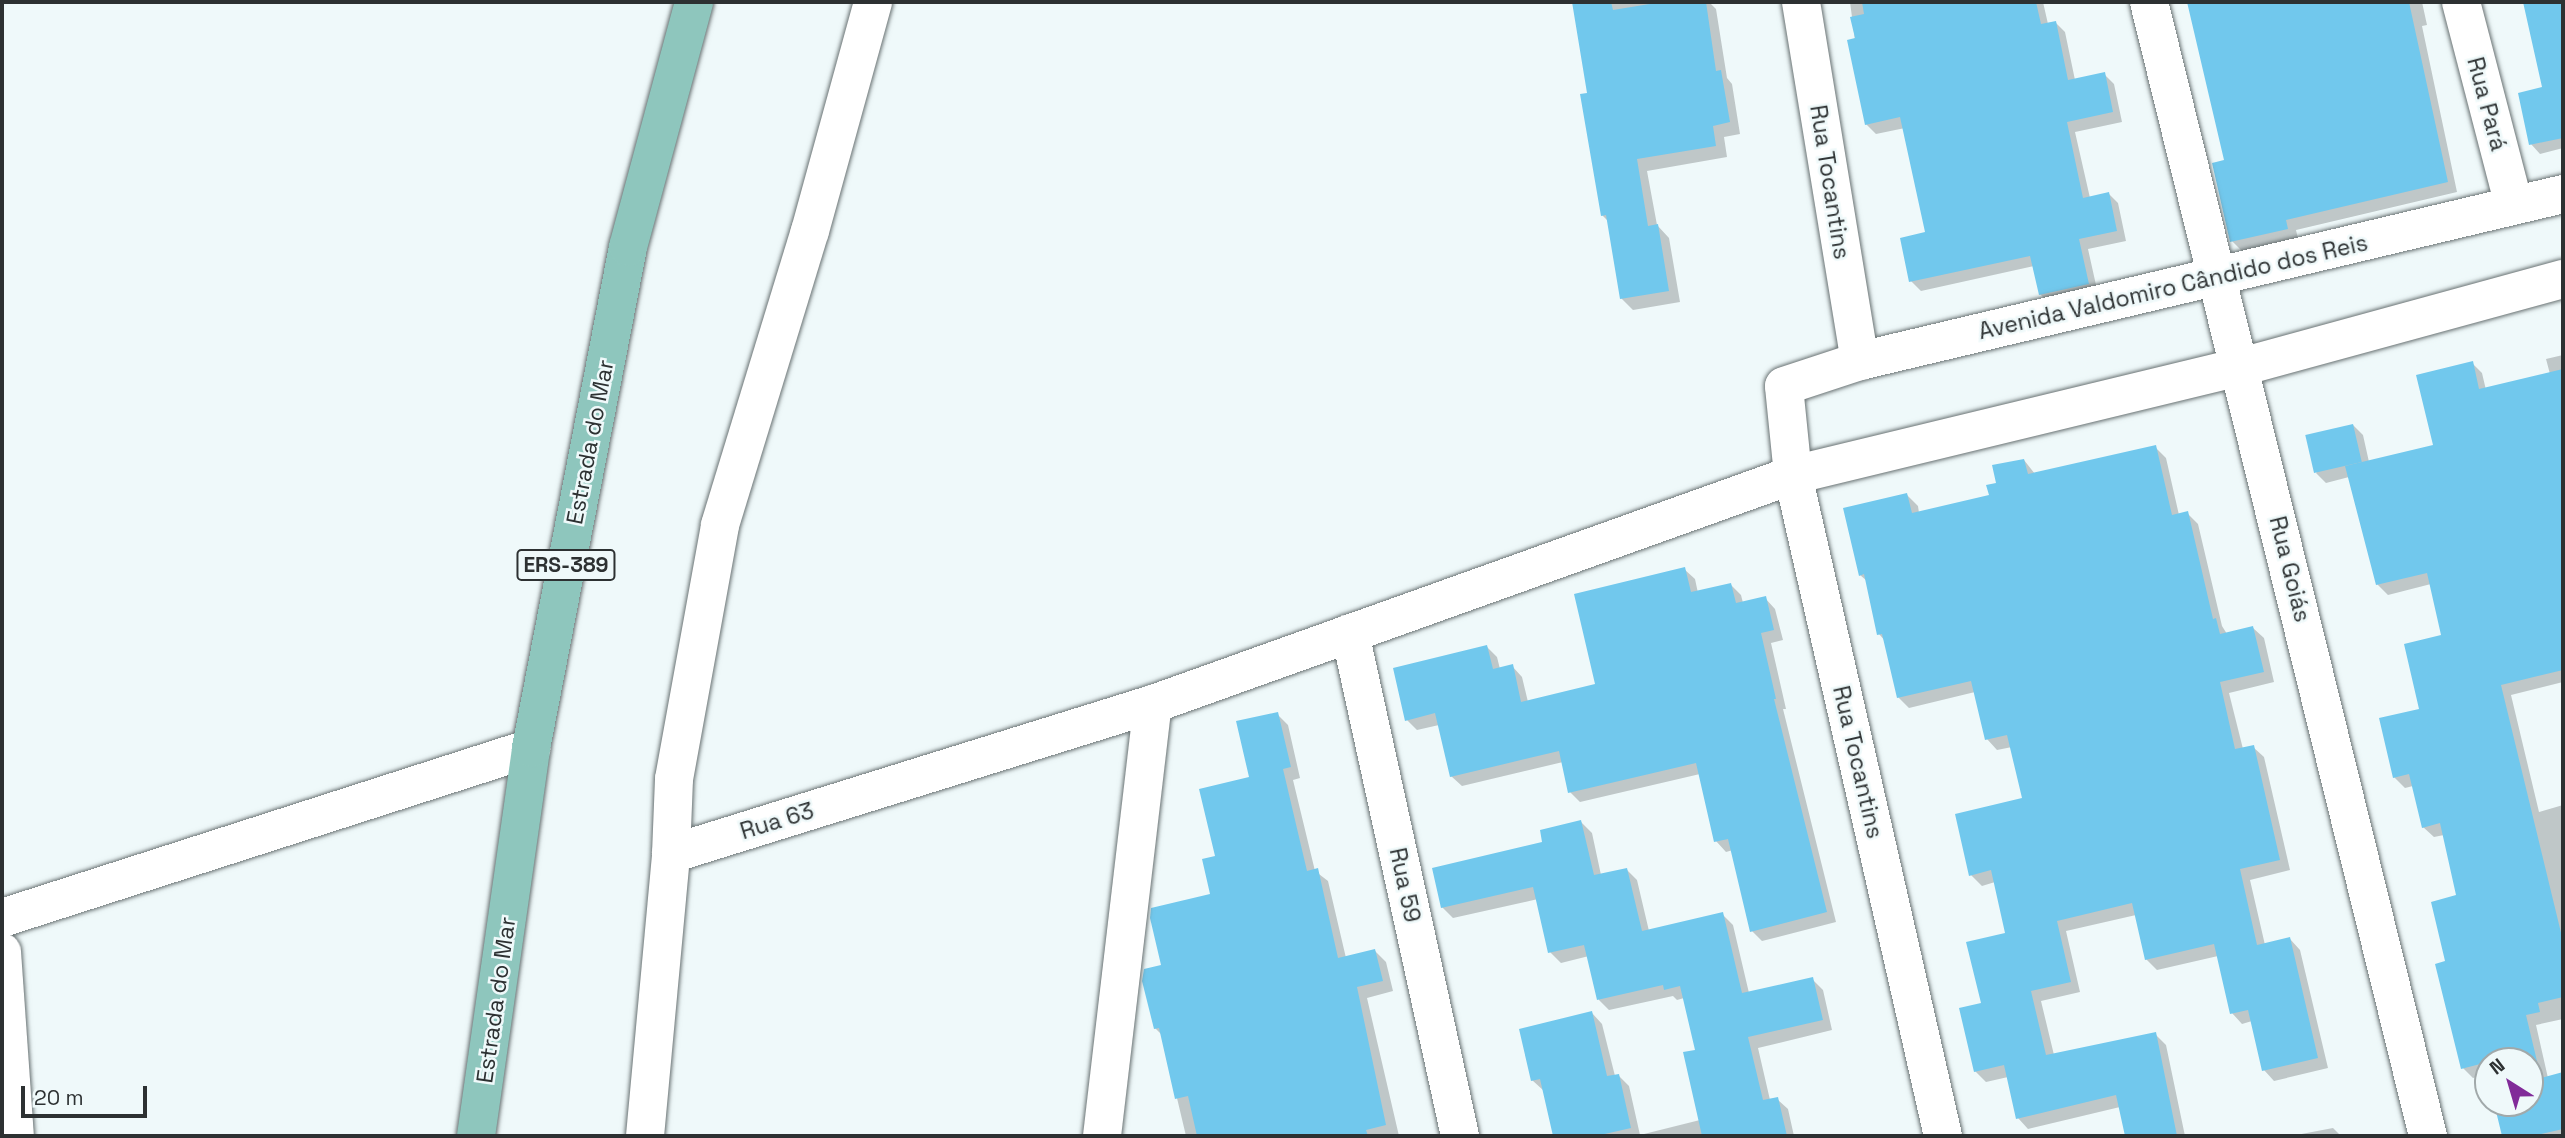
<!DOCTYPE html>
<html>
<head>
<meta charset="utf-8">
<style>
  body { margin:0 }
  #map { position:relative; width:2565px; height:1138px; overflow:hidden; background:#eff9fa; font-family:"Space Grotesk",sans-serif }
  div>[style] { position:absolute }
  .shadow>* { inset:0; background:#0003 }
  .building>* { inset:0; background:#71c8ed; transform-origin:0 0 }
  .roads { filter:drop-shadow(0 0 2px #697273) drop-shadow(0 0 2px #697273) }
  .street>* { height:38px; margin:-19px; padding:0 19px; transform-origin:19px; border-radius:19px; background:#fff }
  .primary>* { height:38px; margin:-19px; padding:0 19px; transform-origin:19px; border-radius:19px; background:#8ec6bd }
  span { translate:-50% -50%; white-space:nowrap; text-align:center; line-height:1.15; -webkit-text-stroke:5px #eff9fa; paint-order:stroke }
  .shield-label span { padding:2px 5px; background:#eff9fa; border:2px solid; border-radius:5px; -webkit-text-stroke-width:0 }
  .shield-label { font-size:21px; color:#2d3132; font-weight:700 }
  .street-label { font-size:23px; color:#2d3132 }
  .frame { position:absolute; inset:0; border:4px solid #2d3132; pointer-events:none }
  .north { position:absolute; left:2474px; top:1047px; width:70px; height:70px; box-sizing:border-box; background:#eff9fa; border:2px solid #a1a9aa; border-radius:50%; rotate:323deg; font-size:19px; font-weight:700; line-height:28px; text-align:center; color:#2d3132 }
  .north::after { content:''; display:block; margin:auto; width:24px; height:32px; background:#812b99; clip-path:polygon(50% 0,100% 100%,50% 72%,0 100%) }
  .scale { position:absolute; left:21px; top:1086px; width:126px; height:32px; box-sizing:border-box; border:4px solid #2d3132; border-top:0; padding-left:9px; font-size:21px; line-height:24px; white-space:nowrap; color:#2d3132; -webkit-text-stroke:5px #eff9fa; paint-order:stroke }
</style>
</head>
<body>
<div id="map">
  <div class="shadow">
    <i style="clip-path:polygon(1573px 2px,1709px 2px,1716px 9px,1727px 78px,1732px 84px,1740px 134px,1724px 137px,1727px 157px,1647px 171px,1657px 225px,1669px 238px,1680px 302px,1633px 310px,1621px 298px,1609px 222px,1602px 215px,1589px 94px)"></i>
    <i style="clip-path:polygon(1850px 2px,2043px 2px,2048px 24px,2055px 22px,2065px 32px,2075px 80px,2104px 74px,2114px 84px,2122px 122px,2075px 132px,2090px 198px,2108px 193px,2118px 203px,2126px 241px,2088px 249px,2098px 294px,2050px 304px,2040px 294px,2034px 266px,1921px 291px,1911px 281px,1928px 234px,1905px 128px,1876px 134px,1866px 124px)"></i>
    <i style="clip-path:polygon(2190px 2px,2422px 2px,2427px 25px,2422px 26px,2457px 192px,2296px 230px,2298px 239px,2242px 251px,2232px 241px,2226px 162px)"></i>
    <i style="clip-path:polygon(2525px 2px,2563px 2px,2563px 148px,2540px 154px,2531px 144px,2544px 89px)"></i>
    <i style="clip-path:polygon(2563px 355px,2563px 682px,2511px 695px,2539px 812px,2563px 805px,2563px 1019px,2536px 1025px,2548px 1078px,2563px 1074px,2563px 1136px,2504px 1136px,2496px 1103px,2530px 1103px,2530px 1061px,2488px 1061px,2488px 1074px,2473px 1078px,2463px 1068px,2447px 963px,2458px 896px,2444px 835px,2434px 837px,2423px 827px,2413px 786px,2405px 788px,2394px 777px,2421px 710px,2444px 636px,2431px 584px,2388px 595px,2377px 584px,2349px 477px,2326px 483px,2316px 473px,2353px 425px,2363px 435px,2369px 462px,2435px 446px,2472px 363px,2482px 373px,2486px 390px,2550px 374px,2546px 359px)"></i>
    <i style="clip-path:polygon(2155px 447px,2166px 458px,2179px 515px,2187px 513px,2198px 524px,2222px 626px,2227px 634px,2253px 628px,2264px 638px,2274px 682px,2229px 693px,2243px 749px,2253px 747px,2264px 757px,2290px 870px,2250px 880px,2265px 945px,2290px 939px,2300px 950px,2328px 1068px,2274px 1081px,2264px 1070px,2252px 1021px,2242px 1024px,2232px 1013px,2218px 956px,2157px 970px,2146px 959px,2136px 915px,2066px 931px,2080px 992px,2041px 1001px,2054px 1055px,2155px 1034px,2166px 1045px,2185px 1136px,2127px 1136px,2120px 1107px,2028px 1129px,2018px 1118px,2008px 1077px,1986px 1082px,1975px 1071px,1983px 1004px,2007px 934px,1995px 882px,1982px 886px,1971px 875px,2024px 799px,2012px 747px,1997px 750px,1987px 739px,1975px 692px,1909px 708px,1898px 697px,1886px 642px,1879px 634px,1867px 581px,1860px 575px,1907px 495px,1918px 506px,1919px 513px,1991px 496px,1998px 484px,2024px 460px,2035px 474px)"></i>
    <i style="clip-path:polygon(1684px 569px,1695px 579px,1698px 593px,1731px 585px,1741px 595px,1743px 603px,1765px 598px,1775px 609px,1783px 640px,1771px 643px,1786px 709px,1783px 709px,1836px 922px,1762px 941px,1752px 931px,1733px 850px,1726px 852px,1716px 841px,1700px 774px,1580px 802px,1570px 792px,1563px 762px,1462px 786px,1451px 776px,1439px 725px,1417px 730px,1407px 720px,1487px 647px,1497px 657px,1500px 669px,1512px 666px,1522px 677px,1528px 702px,1597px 686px)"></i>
    <i style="clip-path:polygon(1277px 714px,1288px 725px,1300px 778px,1293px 780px,1315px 871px,1328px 881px,1346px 958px,1375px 951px,1386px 962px,1393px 991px,1367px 998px,1399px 1136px,1186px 1136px,1162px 1035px,1155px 1028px,1163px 967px,1212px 896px,1217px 858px)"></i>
    <i style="clip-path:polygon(1581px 822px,1592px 833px,1601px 875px,1626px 869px,1637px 880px,1649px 931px,1722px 914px,1733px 925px,1749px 993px,1812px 979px,1823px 990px,1832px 1030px,1758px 1048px,1770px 1100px,1777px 1099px,1788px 1109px,1794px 1136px,1554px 1136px,1544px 1091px,1532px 1080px,1592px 1013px,1602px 1024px,1615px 1076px,1618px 1075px,1629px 1086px,1640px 1135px,1700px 1120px,1697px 1051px,1684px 998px,1677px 1000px,1673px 996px,1609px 1010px,1599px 1000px,1589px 956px,1561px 963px,1550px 952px,1538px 899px,1453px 918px,1442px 907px)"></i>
    <i style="clip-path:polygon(2333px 1128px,2341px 1136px,2291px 1136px)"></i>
  </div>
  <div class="building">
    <i style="clip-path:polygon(1572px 2px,1611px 2px,1613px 10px,1662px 2px,1706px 2px,1716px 71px,1721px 70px,1730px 122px,1713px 126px,1716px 146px,1637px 159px,1648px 226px,1658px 224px,1669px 291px,1620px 299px,1606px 215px,1601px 216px,1580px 94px,1587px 93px)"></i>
    <i style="clip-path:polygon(1862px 2px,2036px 2px,2041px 24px,2056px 21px,2068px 80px,2105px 72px,2113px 112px,2067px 122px,2083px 198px,2109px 192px,2117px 231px,2079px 239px,2089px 284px,2039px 295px,2030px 256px,1909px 282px,1900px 238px,1925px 232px,1900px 117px,1865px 125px,1847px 40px,1855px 38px,1850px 17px,1864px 14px)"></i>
    <i style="clip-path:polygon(2187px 2px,2409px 2px,2448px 182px,2286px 220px,2288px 229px,2230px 242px,2212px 163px,2224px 160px)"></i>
    <i style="clip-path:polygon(2523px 2px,2563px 2px,2563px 138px,2529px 145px,2518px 93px,2542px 87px)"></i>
    <i style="clip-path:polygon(2473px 361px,2479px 389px,2563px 369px,2563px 670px,2501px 685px,2563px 941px,2563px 997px,2538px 1003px,2540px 1012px,2526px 1015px,2541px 1078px,2563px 1072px,2563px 1129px,2533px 1136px,2502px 1136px,2494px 1103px,2530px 1103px,2530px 1061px,2488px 1061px,2488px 1078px,2484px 1063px,2461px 1069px,2435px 964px,2445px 961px,2431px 902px,2456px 895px,2440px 823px,2422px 828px,2409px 774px,2393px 778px,2379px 718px,2419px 709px,2404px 644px,2441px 635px,2427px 573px,2376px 585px,2345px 466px,2433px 445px,2416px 375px)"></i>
    <i style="left:2353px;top:424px;width:39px;height:49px;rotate:77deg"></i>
    <i style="clip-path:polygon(2156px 445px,2172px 515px,2188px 511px,2213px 619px,2216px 618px,2220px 634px,2253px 626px,2264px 672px,2220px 682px,2235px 749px,2254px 745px,2280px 860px,2240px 869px,2257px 945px,2290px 937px,2318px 1058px,2262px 1071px,2248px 1010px,2230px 1014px,2214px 944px,2145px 960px,2132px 903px,2057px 921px,2071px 982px,2031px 991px,2046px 1055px,2156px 1032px,2177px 1136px,2125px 1136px,2116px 1095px,2016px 1119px,2004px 1065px,1974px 1072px,1959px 1008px,1981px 1003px,1966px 942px,2005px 933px,1991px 870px,1969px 876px,1955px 814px,2022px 798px,2007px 735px,1985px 740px,1971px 681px,1897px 698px,1882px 634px,1877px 635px,1864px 574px,1859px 576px,1843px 508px,1907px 493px,1912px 513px,1989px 495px,1986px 485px,1996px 483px,1992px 465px,2024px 459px,2028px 474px)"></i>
    <i style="clip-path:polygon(1685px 567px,1691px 592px,1731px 583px,1736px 603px,1766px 596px,1774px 630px,1761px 633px,1776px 699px,1774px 699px,1827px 912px,1750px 932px,1728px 839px,1714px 842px,1696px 763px,1568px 793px,1559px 751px,1450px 777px,1435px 713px,1405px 721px,1393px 668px,1487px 645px,1493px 669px,1513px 664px,1521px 702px,1595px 684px,1574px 594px)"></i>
    <i style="clip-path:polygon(1278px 712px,1291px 767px,1283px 769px,1307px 871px,1318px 868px,1338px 958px,1375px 949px,1383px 981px,1357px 987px,1386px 1125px,1366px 1130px,1368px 1136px,1197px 1136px,1188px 1096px,1175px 1099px,1159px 1028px,1154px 1029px,1142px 981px,1144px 969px,1161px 965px,1150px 918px,1151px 908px,1210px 894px,1202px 859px,1215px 856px,1199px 789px,1249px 777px,1236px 721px)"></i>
    <i style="clip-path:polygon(1581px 820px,1594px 875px,1627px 868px,1642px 931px,1723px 912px,1742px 993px,1813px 977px,1823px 1020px,1748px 1037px,1763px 1100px,1778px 1097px,1787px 1136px,1702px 1136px,1683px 1052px,1695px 1050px,1680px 986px,1664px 990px,1663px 985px,1597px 1000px,1584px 945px,1548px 953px,1533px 887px,1441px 908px,1432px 868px,1542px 842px,1540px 830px)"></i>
    <i style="clip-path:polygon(1592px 1011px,1607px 1076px,1619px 1074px,1631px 1128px,1596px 1136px,1553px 1136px,1540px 1079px,1531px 1081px,1519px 1029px)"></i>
  </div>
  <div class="roads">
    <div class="street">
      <i style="left:1801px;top:2px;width:364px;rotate:80.7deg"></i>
      <i style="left:2149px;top:2px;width:1168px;rotate:76.18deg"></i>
      <i style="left:2461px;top:2px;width:210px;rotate:75.4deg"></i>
      <i style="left:1350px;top:633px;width:515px;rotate:77.66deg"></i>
      <i style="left:671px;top:854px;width:75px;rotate:-87.7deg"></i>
      <i style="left:674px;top:779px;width:258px;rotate:-79.7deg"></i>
      <i style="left:720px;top:525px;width:307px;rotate:-73deg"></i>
      <i style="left:810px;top:231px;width:238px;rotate:-74.6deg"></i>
      <i style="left:2px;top:918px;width:556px;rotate:-17.82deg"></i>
      <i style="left:2px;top:952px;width:184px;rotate:86deg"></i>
      <i style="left:645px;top:1136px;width:283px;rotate:-84.7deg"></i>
      <i style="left:671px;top:854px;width:505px;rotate:-17.29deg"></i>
      <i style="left:1102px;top:1136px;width:435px;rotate:-83.3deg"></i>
      <i style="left:1153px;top:704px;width:680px;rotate:-19.69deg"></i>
      <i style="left:1793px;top:475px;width:461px;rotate:-13.6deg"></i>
      <i style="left:2241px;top:367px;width:334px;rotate:-15.3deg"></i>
      <i style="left:1943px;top:1136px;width:678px;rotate:-102.79deg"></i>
      <i style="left:1793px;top:475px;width:89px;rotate:-95.8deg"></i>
      <i style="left:1784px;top:386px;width:80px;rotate:-18.2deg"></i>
      <i style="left:1860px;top:361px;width:723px;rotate:-13.36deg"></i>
    </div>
    <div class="primary">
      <i style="left:476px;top:1136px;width:392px;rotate:-81.9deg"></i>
      <i style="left:531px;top:748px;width:510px;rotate:-79.04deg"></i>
      <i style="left:628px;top:247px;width:254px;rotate:-74.9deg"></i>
    </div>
  </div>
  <div class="shield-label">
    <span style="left:566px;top:565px">ERS-389</span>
  </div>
  <div class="street-label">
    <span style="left:2487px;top:104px;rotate:75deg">Rua Pará</span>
    <span style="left:1830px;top:182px;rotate:81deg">Rua Tocantins</span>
    <span style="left:2173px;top:287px;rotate:-13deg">Avenida Valdomiro Cândido dos Reis</span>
    <span style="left:590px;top:442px;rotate:-79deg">Estrada do Mar</span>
    <span style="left:2290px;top:569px;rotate:76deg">Rua Goiás</span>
    <span style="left:1858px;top:762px;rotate:77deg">Rua Tocantins</span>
    <span style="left:777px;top:821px;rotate:-17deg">Rua 63</span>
    <span style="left:1405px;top:885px;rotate:78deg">Rua 59</span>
    <span style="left:496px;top:1000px;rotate:-82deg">Estrada do Mar</span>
  </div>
  <div class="frame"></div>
  <div class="north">N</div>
  <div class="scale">20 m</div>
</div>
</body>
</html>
